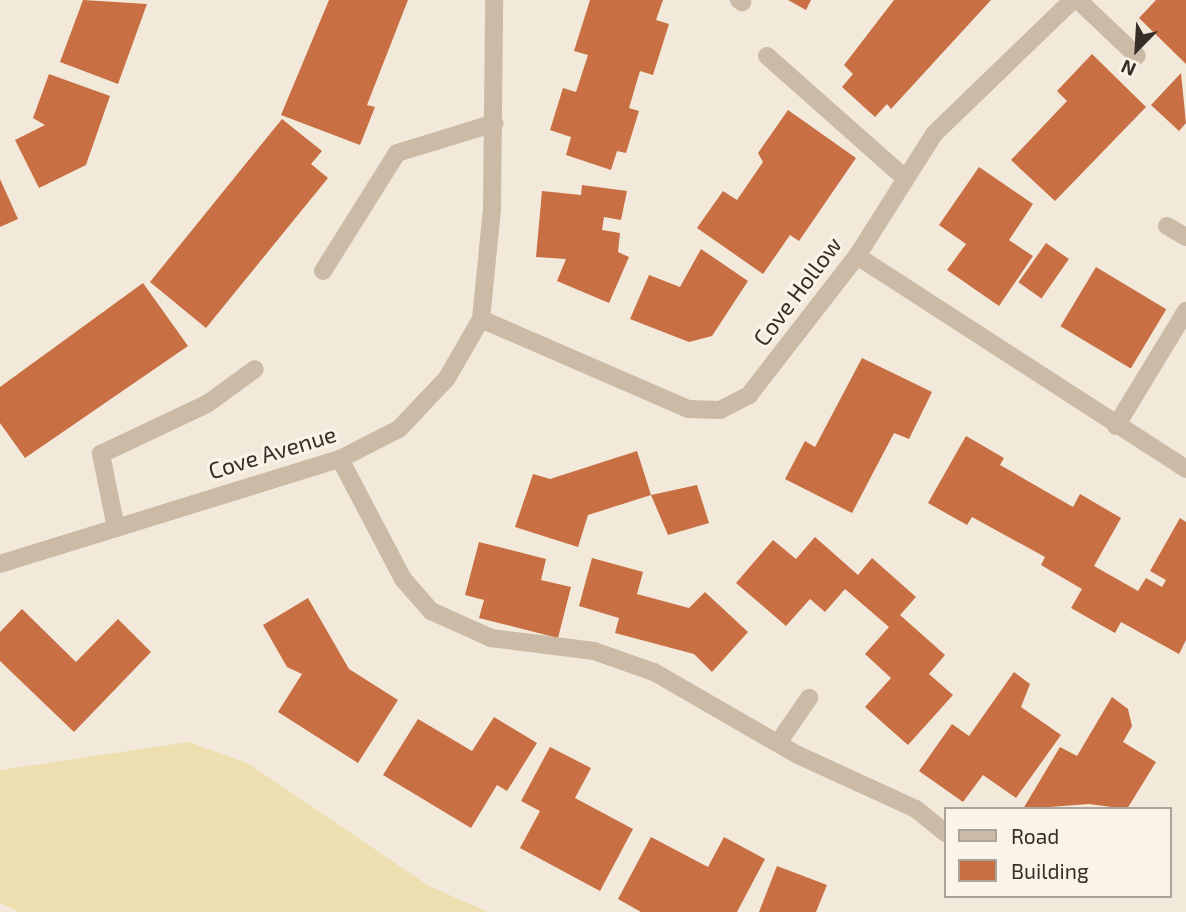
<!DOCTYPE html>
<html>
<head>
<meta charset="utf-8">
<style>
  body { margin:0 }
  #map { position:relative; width:1186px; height:912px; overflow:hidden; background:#f2e9db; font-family:"Exo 2",sans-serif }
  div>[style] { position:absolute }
  .sand>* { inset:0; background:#eedfb1 }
  .building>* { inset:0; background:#c86f43; transform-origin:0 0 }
  .minor>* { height:18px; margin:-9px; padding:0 9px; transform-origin:9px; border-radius:9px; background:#cbbaa6 }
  span { translate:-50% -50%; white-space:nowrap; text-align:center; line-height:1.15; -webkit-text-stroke:6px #faf3e7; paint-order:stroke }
  .street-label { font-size:23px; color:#372e27 }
  .legend { position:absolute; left:944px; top:807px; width:228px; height:91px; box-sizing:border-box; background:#faf3e7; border:2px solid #aca49a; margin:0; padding:9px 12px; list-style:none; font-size:21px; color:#372e27 }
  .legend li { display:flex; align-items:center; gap:14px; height:35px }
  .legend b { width:35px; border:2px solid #aca49a }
  .north { position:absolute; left:1102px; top:14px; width:70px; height:70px; -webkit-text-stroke:5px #faf3e7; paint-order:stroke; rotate:204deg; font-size:19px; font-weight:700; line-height:28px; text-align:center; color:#372e27 }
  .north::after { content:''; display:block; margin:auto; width:24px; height:32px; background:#372e27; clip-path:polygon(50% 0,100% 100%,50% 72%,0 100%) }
</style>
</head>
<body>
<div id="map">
  <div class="sand">
    <i style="clip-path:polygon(189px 742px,249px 764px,429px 886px,488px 912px,19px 912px,0 903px,0 770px)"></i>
  </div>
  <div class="building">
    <i style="clip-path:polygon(83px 0,147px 4px,118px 84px,60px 62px)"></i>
    <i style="clip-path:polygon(329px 0,408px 0,367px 105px,375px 107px,360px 145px,281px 115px)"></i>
    <i style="clip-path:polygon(590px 0,663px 0,656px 20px,669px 24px,653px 75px,640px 71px,629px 108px,639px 111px,626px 153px,617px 151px,611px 170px,566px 155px,571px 137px,550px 130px,563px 88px,576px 92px,588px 55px,574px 51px)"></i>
    <i style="clip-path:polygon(788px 0,811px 0,806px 10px)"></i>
    <i style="clip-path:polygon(894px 0,991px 0,891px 109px,887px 104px,875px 117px,842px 87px,853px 74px,844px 65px)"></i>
    <i style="clip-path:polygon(1156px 0,1186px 0,1186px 64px,1139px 18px)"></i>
    <i style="clip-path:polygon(1092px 54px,1146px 107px,1055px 201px,1011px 160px,1067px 101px,1057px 91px)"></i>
    <i style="clip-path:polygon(1181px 73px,1186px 123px,1179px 131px,1151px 105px)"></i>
    <i style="clip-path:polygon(49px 74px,110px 96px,86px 165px,39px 188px,15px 140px,45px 125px,33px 118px)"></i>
    <i style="clip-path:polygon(788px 110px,856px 158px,799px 241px,790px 235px,763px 274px,697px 228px,723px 191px,737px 200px,763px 162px,758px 153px)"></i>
    <i style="clip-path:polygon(282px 119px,322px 151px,311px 164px,328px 178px,206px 328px,150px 282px)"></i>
    <i style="clip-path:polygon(979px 167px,1033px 204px,1009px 240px,1033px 256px,999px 306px,947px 270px,966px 244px,939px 225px)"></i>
    <i style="clip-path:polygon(0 179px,18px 219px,0 227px)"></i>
    <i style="clip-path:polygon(582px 185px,627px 191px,621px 220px,604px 217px,602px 230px,620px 233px,618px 252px,629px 257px,609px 303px,557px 281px,566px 259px,536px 257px,542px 191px,581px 195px)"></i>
    <i style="left:1046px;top:243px;width:28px;height:48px;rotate:35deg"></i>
    <i style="clip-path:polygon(701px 249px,748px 281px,712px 336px,689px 342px,630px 319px,649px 275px,680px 287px)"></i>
    <i style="left:1096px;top:267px;width:82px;height:69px;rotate:31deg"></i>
    <i style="clip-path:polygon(143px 283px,188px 346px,25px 458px,0 423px,0 387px)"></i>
    <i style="clip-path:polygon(862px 358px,932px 392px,909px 439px,894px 433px,852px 513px,785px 479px,805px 441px,815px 447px)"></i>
    <i style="clip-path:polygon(966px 436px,1004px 458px,1000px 465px,1073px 507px,1080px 494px,1121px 518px,1094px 566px,1138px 591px,1146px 578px,1162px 587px,1166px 580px,1150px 571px,1180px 518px,1186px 522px,1186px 640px,1179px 654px,1121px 622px,1115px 633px,1071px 608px,1082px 589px,1041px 565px,1045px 557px,972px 517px,967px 525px,928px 503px)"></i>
    <i style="clip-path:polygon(637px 451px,651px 495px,588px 515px,578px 547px,515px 527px,533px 474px,550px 479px)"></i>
    <i style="clip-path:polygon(697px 485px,709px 523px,668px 535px,651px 495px)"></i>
    <i style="clip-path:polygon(815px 537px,858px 575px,872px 558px,916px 597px,900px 615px,945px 655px,929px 674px,953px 695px,908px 745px,865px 707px,891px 678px,865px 654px,889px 627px,845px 589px,825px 612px,810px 599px,786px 626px,736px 583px,773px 540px,796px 559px)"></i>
    <i style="clip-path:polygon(479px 542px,546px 559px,541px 580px,571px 587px,558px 638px,479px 618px,484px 600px,465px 595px)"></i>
    <i style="clip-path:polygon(592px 558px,643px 572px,637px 594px,689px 608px,705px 592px,748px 632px,712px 672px,694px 654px,615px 633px,619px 618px,579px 606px)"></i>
    <i style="clip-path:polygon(308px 598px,349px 669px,398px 700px,358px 763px,278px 712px,302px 674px,287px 667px,263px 625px)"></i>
    <i style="clip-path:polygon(22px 609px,76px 662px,118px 619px,151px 652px,74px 732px,0 661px,0 632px)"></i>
    <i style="clip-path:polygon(1014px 672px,1030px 684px,1021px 707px,1061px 735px,1016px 798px,983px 775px,963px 802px,919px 771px,952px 724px,969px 736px)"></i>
    <i style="clip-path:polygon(1112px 697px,1128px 709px,1132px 726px,1123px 742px,1156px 762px,1127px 809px,1089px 804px,1023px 809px,1060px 747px,1077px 756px)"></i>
    <i style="clip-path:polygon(494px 717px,537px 743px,507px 791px,497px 785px,471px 828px,383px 775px,418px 719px,472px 751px)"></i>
    <i style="clip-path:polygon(550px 747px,591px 768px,575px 798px,633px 829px,600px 891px,520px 848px,540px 811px,521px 801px)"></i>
    <i style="clip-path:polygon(651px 837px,708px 867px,724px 837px,765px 859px,737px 912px,641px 912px,618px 899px)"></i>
    <i style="clip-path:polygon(777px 866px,827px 885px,816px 912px,759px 912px)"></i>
  </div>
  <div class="minor">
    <i style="left:739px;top:0;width:4px;rotate:34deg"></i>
    <i style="left:1078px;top:0;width:81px;rotate:43.5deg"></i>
    <i style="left:767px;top:56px;width:184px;rotate:41.5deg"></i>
    <i style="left:1167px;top:226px;width:22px;rotate:30deg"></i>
    <i style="left:857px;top:256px;width:392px;rotate:32.9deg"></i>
    <i style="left:323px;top:271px;width:139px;rotate:-57.9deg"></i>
    <i style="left:397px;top:153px;width:102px;rotate:-17deg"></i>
    <i style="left:481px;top:319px;width:226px;rotate:23.5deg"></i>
    <i style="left:688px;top:409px;width:32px;rotate:2deg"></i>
    <i style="left:720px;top:410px;width:33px;rotate:-27deg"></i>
    <i style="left:749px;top:395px;width:176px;rotate:-52.2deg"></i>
    <i style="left:857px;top:256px;width:144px;rotate:-57.7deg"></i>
    <i style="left:934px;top:134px;width:193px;rotate:-44deg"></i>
    <i style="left:1116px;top:426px;width:135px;rotate:-58.7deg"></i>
    <i style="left:340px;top:459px;width:136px;rotate:62.3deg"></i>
    <i style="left:403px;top:579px;width:43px;rotate:48.8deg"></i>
    <i style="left:431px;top:611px;width:66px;rotate:24.2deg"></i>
    <i style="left:491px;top:638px;width:104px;rotate:7.2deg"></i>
    <i style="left:594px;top:651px;width:64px;rotate:19.3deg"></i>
    <i style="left:654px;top:672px;width:166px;rotate:30deg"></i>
    <i style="left:798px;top:755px;width:130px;rotate:24.6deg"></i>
    <i style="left:916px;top:809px;width:38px;rotate:39deg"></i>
    <i style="left:116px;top:528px;width:76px;rotate:-101.5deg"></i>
    <i style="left:101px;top:454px;width:117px;rotate:-25.3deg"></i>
    <i style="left:207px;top:404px;width:59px;rotate:-36.1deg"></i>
    <i style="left:0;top:564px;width:356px;rotate:-17.2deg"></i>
    <i style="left:340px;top:459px;width:66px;rotate:-27deg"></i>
    <i style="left:399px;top:429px;width:70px;rotate:-46.7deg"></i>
    <i style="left:447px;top:378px;width:68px;rotate:-60deg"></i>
    <i style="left:481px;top:319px;width:112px;rotate:-84.3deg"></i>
    <i style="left:492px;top:208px;width:208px;rotate:-89.4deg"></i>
    <i style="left:778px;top:743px;width:55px;rotate:-55.4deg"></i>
  </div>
  <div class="street-label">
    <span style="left:797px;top:291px;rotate:-53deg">Cove Hollow</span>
    <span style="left:272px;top:452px;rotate:-17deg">Cove Avenue</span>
  </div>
  <ul class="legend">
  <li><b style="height:9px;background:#cbbaa6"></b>Road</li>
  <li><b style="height:19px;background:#c86f43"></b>Building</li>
  </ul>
  <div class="north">N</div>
</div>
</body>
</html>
